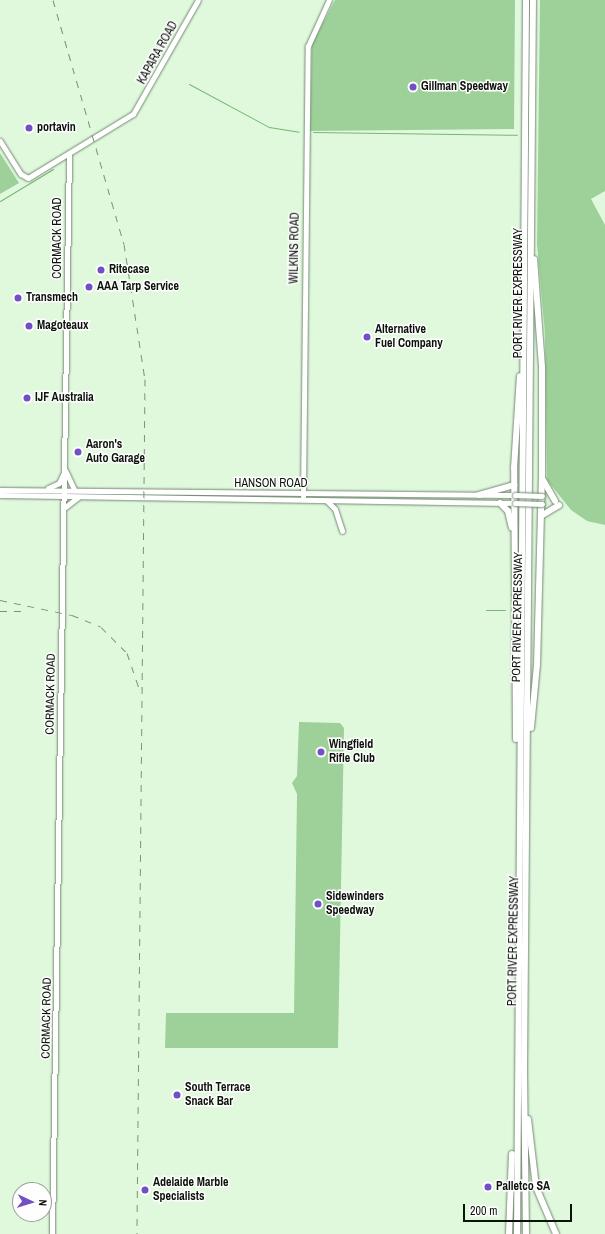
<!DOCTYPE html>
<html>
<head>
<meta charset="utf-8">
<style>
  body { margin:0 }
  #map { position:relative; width:605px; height:1234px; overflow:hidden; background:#e0f9dd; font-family:"Archivo Narrow",sans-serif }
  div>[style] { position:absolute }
  .green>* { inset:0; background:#9dd199 }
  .stream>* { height:1px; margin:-0.5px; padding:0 0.5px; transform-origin:0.5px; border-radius:0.5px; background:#79b475 }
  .roads { filter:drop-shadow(0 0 1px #738971) drop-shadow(0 0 1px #738971) }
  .secondary>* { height:5px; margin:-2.5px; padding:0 2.5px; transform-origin:2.5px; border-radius:2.5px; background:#fff }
  .highway>* { height:6px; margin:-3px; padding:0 3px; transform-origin:3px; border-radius:3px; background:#fff }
  .rail>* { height:1px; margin-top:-0.5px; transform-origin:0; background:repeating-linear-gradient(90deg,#7e8f7c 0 7px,transparent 0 14px) }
  .bridges { filter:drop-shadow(0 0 1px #738971) drop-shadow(0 0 1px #738971) }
  .secondary-bridge>* { height:5px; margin:-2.5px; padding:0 2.5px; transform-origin:2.5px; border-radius:2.5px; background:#fff }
  .dots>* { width:11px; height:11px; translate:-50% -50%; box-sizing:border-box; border:2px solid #fefefe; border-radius:50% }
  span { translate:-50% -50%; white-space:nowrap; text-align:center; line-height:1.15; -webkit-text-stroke:3px #fefefe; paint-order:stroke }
  .street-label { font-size:12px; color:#0b130a }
  .poi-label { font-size:12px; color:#0b130a; font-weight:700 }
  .left { translate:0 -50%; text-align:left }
  .north { position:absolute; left:12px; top:1182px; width:40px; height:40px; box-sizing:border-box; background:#fefefe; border:1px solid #9da09c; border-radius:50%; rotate:94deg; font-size:11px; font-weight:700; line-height:16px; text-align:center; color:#0b130a }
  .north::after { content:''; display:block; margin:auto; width:14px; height:18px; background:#724ec7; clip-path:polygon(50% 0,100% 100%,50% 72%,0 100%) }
  .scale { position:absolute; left:463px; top:1204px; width:109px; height:18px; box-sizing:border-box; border:2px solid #0b130a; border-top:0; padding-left:5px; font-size:12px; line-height:14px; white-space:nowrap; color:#0b130a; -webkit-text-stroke:3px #fefefe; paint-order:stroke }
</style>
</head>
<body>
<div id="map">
  <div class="green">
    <i style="clip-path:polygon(335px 0,515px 0,514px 129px,310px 131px,312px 44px)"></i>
    <i style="clip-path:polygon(540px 0,605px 0,605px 191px,591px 199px,605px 225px,605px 525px,587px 521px,571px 510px,547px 480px,545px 333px,537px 244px)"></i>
    <i style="clip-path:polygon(0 153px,19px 183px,0 194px)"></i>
    <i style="clip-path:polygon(299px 722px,340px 723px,344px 728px,338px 1048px,165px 1048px,166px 1013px,294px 1013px,297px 794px,292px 783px,297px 776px)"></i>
  </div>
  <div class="stream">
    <i style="left:189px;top:84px;width:91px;rotate:28.3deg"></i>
    <i style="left:269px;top:127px;width:30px;rotate:9deg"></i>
    <i style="left:313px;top:132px;width:204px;rotate:0.8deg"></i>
    <i style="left:0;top:201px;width:62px;rotate:-31.1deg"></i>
    <i style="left:486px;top:610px;width:19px"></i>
  </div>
  <div class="roads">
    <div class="secondary">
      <i style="left:0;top:141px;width:39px;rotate:58deg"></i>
      <i style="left:21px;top:174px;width:8px;rotate:30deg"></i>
      <i style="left:28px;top:178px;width:123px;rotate:-31.4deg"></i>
      <i style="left:133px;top:114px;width:131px;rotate:-60.3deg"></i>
      <i style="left:66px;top:472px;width:19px;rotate:65deg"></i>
      <i style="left:48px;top:488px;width:12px;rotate:-24deg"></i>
      <i style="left:59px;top:483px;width:14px;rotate:-65deg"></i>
      <i style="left:0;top:490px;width:515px;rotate:0.56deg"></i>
      <i style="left:0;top:495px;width:515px;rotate:0.89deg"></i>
      <i style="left:303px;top:496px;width:450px;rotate:-89.4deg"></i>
      <i style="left:308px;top:46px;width:51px;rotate:-65.5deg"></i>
      <i style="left:327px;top:501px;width:11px;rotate:45deg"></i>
      <i style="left:335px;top:509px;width:23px;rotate:72deg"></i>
      <i style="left:64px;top:508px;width:18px;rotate:-38deg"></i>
      <i style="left:52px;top:1234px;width:1080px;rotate:-89.1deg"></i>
    </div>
    <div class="highway">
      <i style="left:543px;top:480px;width:24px;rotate:60deg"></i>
      <i style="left:479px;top:495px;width:37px;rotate:-16deg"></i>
      <i style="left:500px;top:503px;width:11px;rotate:45deg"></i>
      <i style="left:508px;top:511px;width:17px;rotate:77deg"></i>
      <i style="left:541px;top:516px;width:21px;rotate:-31deg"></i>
      <i style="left:531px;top:728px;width:63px;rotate:-84.6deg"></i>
      <i style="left:537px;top:665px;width:186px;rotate:-88.5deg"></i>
      <i style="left:542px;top:479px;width:112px;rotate:-90deg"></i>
      <i style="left:542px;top:367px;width:108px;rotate:-94.2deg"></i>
      <i style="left:516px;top:739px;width:271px;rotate:-90.4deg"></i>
      <i style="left:514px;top:468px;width:92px;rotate:-86.3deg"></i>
      <i style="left:528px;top:1119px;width:68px;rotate:83.3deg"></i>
      <i style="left:536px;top:1187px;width:51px;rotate:66.9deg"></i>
      <i style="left:509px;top:1234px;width:80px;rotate:-87.9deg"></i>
      <i style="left:517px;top:1234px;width:1234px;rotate:-89.58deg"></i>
      <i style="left:526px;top:1234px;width:164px;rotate:-90.7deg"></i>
      <i style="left:524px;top:1070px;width:1070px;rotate:-89.52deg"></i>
    </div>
  </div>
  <div class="rail">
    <i style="left:53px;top:0;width:254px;rotate:73.8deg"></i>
    <i style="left:124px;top:244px;width:137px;rotate:81.2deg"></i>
    <i style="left:145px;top:379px;width:855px;rotate:90.54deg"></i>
    <i style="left:0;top:600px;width:74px;rotate:11.8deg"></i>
    <i style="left:72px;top:615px;width:31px;rotate:22deg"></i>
    <i style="left:101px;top:627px;width:37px;rotate:45deg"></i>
    <i style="left:127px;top:653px;width:40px;rotate:71.1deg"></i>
    <i style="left:0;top:611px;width:28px"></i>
  </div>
  <div class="bridges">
    <div class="secondary-bridge">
      <i style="left:515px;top:495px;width:27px;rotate:2deg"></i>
      <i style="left:515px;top:503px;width:27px;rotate:2deg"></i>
    </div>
  </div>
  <div class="dots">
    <i style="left:413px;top:87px;background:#724ec7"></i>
    <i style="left:29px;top:128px;background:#724ec7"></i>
    <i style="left:101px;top:270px;background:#724ec7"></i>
    <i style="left:89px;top:287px;background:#724ec7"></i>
    <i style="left:18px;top:298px;background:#724ec7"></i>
    <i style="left:29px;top:326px;background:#724ec7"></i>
    <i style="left:367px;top:337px;background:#724ec7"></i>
    <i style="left:27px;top:398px;background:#724ec7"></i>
    <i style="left:78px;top:452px;background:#724ec7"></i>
    <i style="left:321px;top:752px;background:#724ec7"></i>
    <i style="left:318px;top:904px;background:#724ec7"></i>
    <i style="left:177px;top:1095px;background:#724ec7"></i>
    <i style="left:488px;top:1187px;background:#724ec7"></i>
    <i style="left:145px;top:1190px;background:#724ec7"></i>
  </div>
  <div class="street-label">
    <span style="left:158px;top:53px;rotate:-61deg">KAPARA ROAD</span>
    <span style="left:58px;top:238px;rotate:-90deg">CORMACK ROAD</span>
    <span style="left:295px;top:248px;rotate:-89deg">WILKINS ROAD</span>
    <span style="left:519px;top:293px;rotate:-90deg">PORT RIVER EXPRESSWAY</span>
    <span style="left:271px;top:484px">HANSON ROAD</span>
    <span style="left:518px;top:617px;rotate:-89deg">PORT RIVER EXPRESSWAY</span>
    <span style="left:51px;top:694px;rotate:-89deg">CORMACK ROAD</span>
    <span style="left:514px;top:941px;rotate:-89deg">PORT RIVER EXPRESSWAY</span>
    <span style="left:47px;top:1018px;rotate:-89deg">CORMACK ROAD</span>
  </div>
  <div class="poi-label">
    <span class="left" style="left:421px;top:87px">Gillman Speedway</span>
    <span class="left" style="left:37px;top:128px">portavin</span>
    <span class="left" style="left:109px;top:270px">Ritecase</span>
    <span class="left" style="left:97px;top:287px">AAA Tarp Service</span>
    <span class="left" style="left:26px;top:298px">Transmech</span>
    <span class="left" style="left:37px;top:326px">Magoteaux</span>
    <span class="left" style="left:375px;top:337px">Alternative<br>Fuel Company</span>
    <span class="left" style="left:35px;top:398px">IJF Australia</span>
    <span class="left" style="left:86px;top:452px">Aaron's<br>Auto Garage</span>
    <span class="left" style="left:329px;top:752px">Wingfield<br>Rifle Club</span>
    <span class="left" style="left:326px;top:904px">Sidewinders<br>Speedway</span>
    <span class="left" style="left:185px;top:1095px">South Terrace<br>Snack Bar</span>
    <span class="left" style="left:153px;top:1190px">Adelaide Marble<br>Specialists</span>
    <span class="left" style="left:496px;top:1187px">Palletco SA</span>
  </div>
  <div class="north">N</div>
  <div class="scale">200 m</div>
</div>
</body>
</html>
